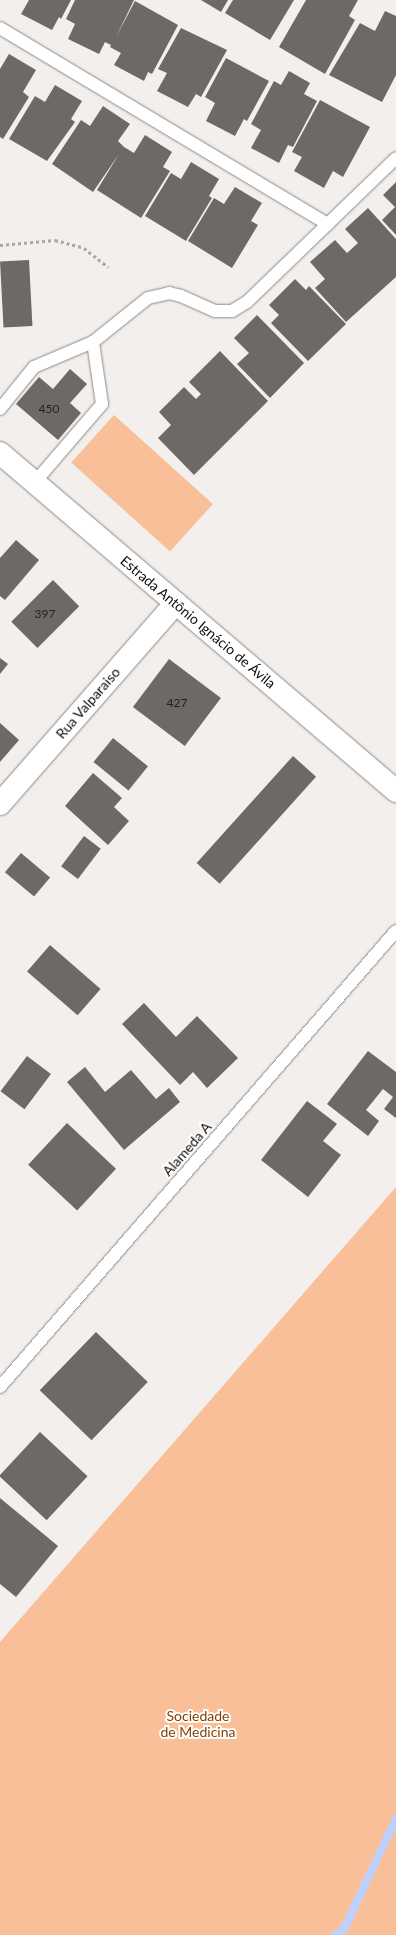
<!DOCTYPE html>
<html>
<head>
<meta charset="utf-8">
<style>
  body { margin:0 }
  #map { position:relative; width:396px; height:1935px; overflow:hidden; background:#f3efed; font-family:Lato,sans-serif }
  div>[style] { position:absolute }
  .green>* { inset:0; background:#f8bf98; transform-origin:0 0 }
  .stream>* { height:8px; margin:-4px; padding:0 4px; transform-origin:4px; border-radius:4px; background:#bed0fe }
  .building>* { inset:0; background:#6d6967; transform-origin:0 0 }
  .path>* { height:2.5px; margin-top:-1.25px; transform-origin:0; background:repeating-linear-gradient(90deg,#aaa7a6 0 3px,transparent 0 6px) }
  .roads { filter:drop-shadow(0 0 1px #8d8a87) drop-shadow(0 0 1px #8d8a87) }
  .lane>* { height:12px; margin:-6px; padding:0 6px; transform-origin:6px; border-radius:6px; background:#fff }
  .street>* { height:22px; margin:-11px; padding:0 11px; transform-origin:11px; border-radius:11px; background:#fff }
  .secondary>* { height:22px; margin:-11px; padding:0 11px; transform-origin:11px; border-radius:11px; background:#fff }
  span { translate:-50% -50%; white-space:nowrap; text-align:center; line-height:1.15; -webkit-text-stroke:4px #fff; paint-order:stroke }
  .number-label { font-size:12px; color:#242221 }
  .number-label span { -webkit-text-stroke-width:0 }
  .street-label { font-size:14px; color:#0c0b0a }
  .park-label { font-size:14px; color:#854300 }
</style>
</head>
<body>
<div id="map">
  <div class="green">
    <i style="left:114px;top:415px;width:133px;height:64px;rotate:42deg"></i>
    <i style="clip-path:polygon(396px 1187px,396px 1935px,0 1935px,0 1642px)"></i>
  </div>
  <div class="stream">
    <i style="left:335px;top:1935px;width:11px;rotate:-34deg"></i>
    <i style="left:344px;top:1929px;width:122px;rotate:-64.7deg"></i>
  </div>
  <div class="building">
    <i style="clip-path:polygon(29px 0,71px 0,61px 19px,59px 17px,52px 30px,21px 14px)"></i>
    <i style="clip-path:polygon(75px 0,134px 0,116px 37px,135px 1px,178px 25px,152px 74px,148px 72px,144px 81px,114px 65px,121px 53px,110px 47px,111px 45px,105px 42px,99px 54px,68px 39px,75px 24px,66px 19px)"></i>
    <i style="clip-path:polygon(201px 0,228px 0,221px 12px)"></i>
    <i style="clip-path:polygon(233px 0,294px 0,270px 40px,225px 13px)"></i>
    <i style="clip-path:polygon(306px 0,358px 0,349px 16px,355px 20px,325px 74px,279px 47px)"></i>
    <i style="clip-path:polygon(385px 11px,396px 16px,396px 75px,382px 102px,329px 75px,360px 23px,375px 31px)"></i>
    <i style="clip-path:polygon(181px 28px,227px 50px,201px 97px,196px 94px,188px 107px,157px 91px,167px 73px,158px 69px)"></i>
    <i style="clip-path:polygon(9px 54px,36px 70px,23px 92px,29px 97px,3px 139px,0 137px,0 69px)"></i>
    <i style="clip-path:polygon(226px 58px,269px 81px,247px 121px,244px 119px,235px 136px,206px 121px,215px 103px,205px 97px)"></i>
    <i style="clip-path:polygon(289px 71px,310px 83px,304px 94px,317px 101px,293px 147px,288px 145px,279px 163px,251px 148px,261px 130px,251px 124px,274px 81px,281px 85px)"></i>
    <i style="clip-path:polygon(55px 85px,82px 101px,71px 119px,75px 122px,47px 161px,9px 139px,35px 96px,45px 102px)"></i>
    <i style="clip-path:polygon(320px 100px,370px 127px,343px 177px,333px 171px,324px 188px,294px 171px,302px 157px,292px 152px)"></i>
    <i style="clip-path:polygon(103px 106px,130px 124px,118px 141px,124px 147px,134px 153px,145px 135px,172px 152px,163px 167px,170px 171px,141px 218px,97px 190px,119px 154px,93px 192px,52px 164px,81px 120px,90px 126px)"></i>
    <i style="clip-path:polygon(191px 162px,219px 179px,209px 196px,212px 198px,186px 241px,145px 216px,171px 173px,181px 179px)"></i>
    <i style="clip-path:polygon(396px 182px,396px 235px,382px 220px,395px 207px,383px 195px)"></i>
    <i style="clip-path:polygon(235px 187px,262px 203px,251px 221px,258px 225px,232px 268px,188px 241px,214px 198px,224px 204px)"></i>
    <i style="clip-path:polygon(368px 208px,396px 239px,396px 277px,346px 322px,315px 288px,325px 279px,310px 262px,335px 240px,347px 253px,358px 243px,345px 229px)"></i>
    <i style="left:29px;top:260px;width:66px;height:29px;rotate:87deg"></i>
    <i style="clip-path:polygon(295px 279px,306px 290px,309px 286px,346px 324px,308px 361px,271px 323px,279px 315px,269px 305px)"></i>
    <i style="clip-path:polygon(257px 315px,304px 363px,270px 398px,237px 364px,249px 353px,234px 338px)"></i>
    <i style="clip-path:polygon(220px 351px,268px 401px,194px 475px,158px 438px,171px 425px,159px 412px,184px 387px,196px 399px,201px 394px,189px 382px)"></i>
    <i style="clip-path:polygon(70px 369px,87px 384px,70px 403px,81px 413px,58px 440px,16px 404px,39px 377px,53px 389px)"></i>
    <i style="clip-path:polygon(16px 540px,39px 560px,5px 600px,0 596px,0 558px)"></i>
    <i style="left:53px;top:580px;width:37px;height:59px;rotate:45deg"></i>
    <i style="clip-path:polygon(0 658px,8px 664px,0 674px)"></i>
    <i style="left:169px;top:659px;width:65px;height:60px;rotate:37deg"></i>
    <i style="clip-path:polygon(0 723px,19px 740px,0 762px)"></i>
    <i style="left:113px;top:738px;width:45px;height:31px;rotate:39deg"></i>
    <i style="left:293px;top:756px;width:31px;height:144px;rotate:42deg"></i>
    <i style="clip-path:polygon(93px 773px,122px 798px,114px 807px,129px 821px,108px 845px,65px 806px)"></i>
    <i style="left:84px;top:836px;width:21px;height:38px;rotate:37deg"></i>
    <i style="left:21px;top:853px;width:38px;height:25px;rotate:40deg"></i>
    <i style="left:50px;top:945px;width:67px;height:35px;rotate:41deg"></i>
    <i style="clip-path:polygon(144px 1003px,176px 1037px,197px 1016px,238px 1058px,207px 1088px,193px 1072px,180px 1085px,122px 1024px)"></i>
    <i style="clip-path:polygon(368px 1051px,396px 1072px,396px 1118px,384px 1109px,393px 1097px,383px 1089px,366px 1110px,379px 1121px,368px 1136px,327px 1104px)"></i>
    <i style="left:27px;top:1056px;width:30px;height:44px;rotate:37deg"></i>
    <i style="clip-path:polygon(85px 1067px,105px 1092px,131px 1070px,156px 1099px,169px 1088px,180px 1102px,124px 1150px,67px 1082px)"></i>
    <i style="clip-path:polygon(307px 1101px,337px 1124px,323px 1141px,341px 1155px,308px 1197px,261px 1160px)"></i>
    <i style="left:67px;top:1123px;width:67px;height:57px;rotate:43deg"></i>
    <i style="left:96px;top:1332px;width:72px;height:81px;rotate:44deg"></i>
    <i style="left:40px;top:1432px;width:65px;height:60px;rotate:43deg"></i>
    <i style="clip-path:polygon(0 1498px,58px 1546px,16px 1597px,0 1584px)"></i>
  </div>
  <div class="path">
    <i style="left:0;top:245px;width:55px;rotate:-5.2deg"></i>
    <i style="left:55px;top:240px;width:30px;rotate:15deg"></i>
    <i style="left:84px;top:248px;width:31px;rotate:38deg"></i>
  </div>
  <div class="roads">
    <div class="lane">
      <i style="left:0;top:28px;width:382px;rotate:30.9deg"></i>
      <i style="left:0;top:409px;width:54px;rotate:-51deg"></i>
      <i style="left:34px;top:367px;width:64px;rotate:-23deg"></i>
      <i style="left:93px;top:342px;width:70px;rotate:-38.7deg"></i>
      <i style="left:148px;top:298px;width:22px;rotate:-13deg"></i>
      <i style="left:169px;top:293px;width:12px;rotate:14deg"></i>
      <i style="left:181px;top:296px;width:37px;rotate:24deg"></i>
      <i style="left:215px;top:311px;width:17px"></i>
      <i style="left:232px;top:311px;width:17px;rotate:-31deg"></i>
      <i style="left:247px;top:302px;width:207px;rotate:-44deg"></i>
      <i style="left:35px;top:482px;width:103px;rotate:-49.3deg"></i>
      <i style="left:102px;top:404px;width:63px;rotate:-98.3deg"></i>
      <i style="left:0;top:1387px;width:604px;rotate:-49.03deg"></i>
    </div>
    <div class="street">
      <i style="left:0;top:804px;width:267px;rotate:-48.8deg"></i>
    </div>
    <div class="secondary">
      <i style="left:0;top:453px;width:521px;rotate:40.48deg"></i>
    </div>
  </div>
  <div class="number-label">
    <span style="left:49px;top:409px">450</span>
    <span style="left:45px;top:614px">397</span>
    <span style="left:177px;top:703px">427</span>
  </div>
  <div class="street-label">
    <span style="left:198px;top:622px;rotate:40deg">Estrada Antônio Ignácio de Ávila</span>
    <span style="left:88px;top:703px;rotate:-49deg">Rua Valparaiso</span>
    <span style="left:187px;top:1149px;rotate:-49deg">Alameda A</span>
  </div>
  <div class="park-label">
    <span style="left:198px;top:1724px">Sociedade<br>de Medicina</span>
  </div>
</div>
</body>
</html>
